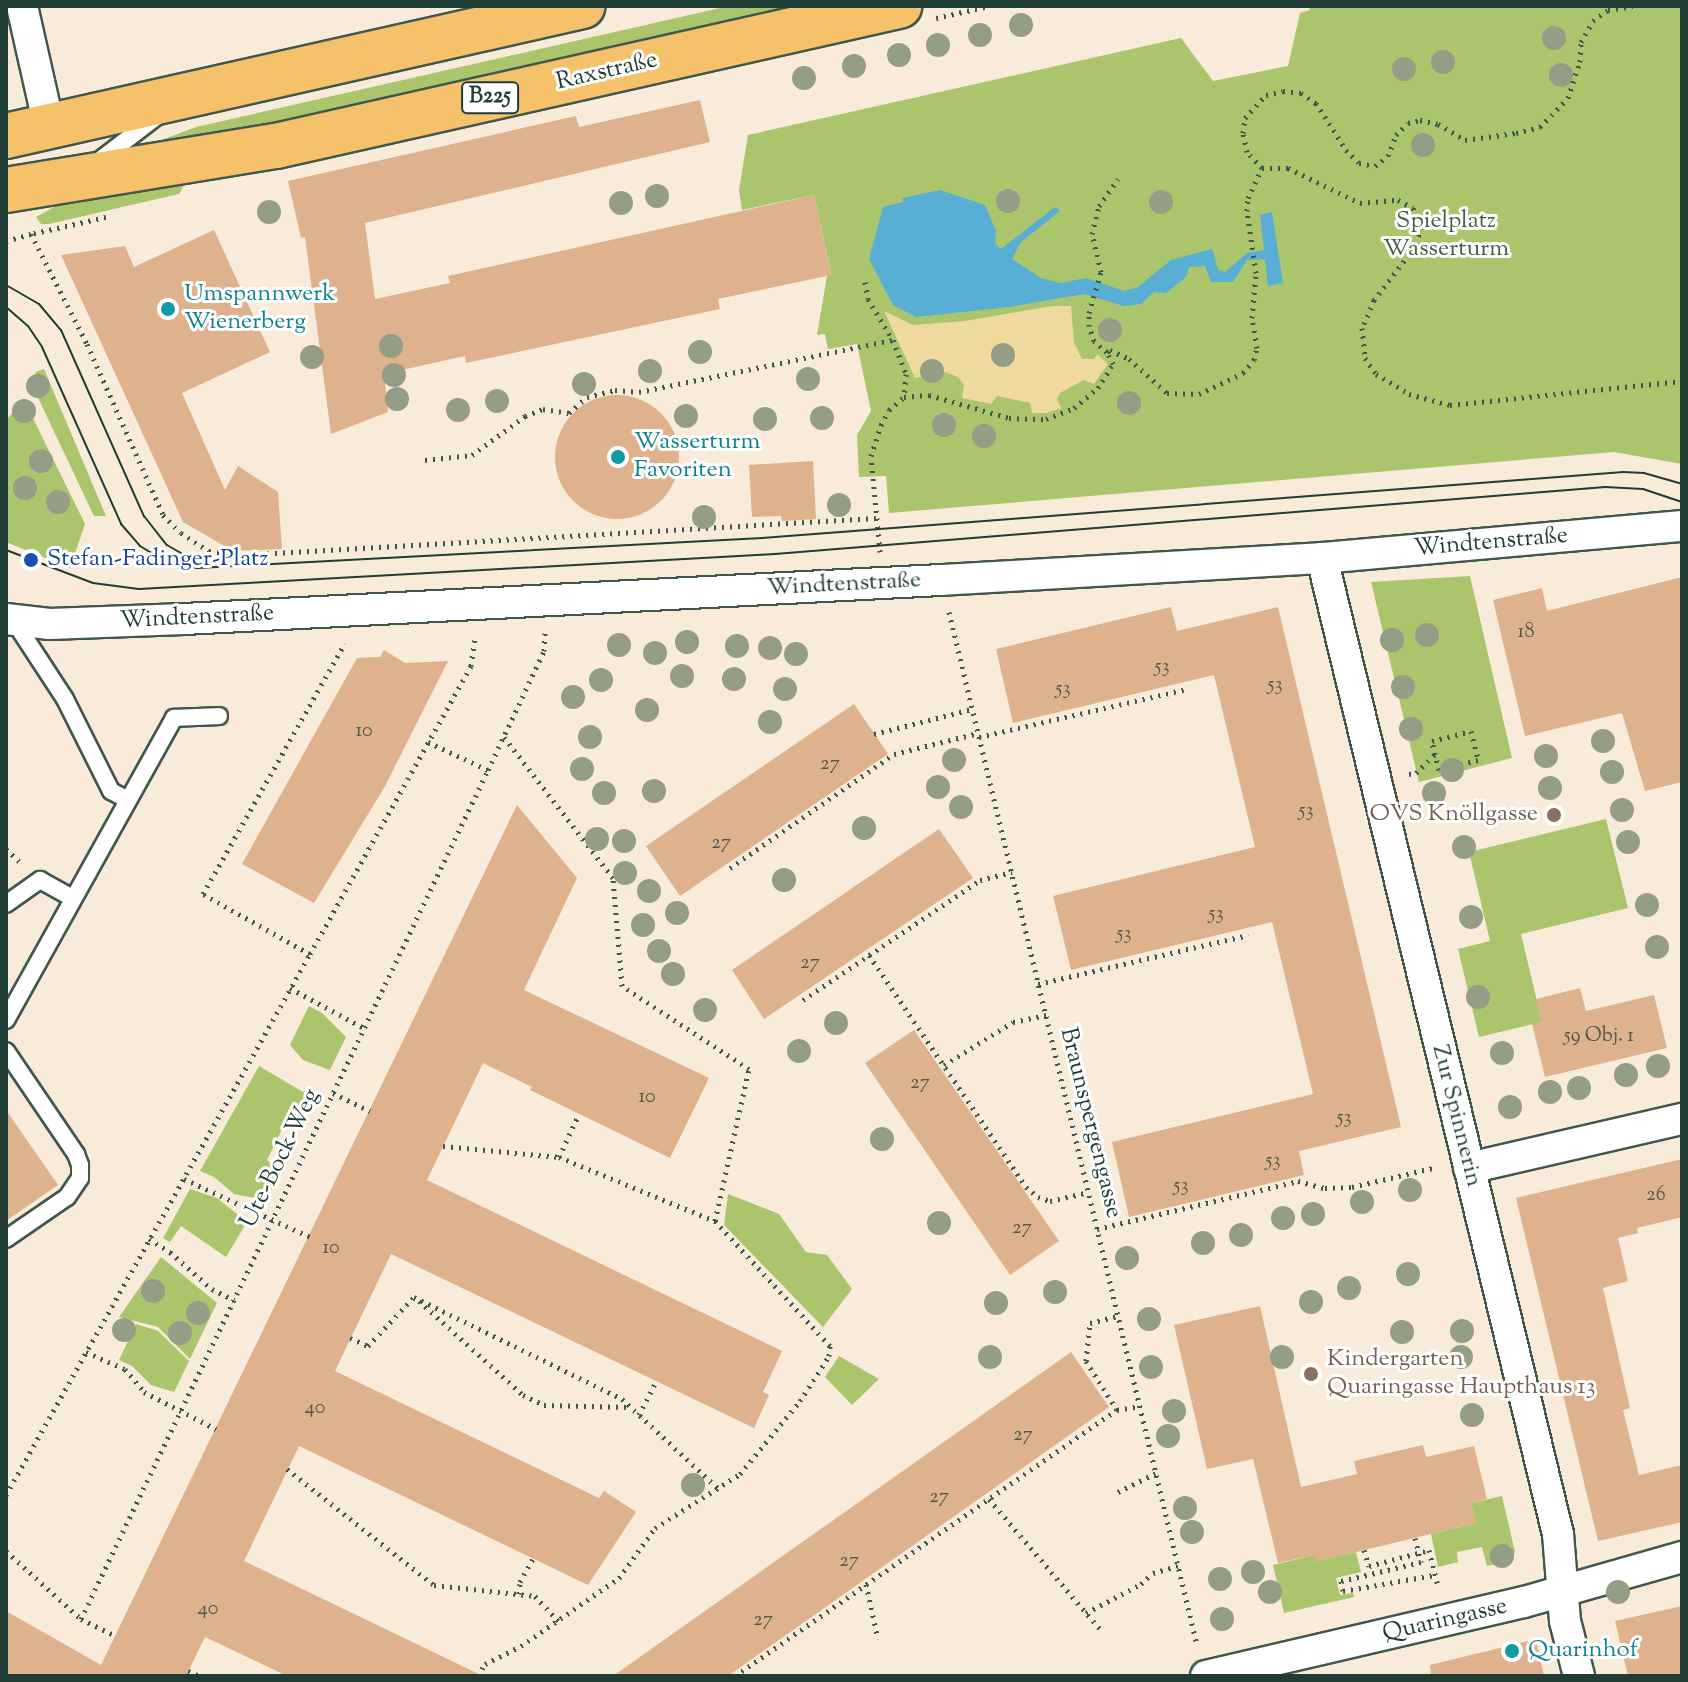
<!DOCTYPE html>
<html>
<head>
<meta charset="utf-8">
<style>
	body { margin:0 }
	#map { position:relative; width:1688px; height:1682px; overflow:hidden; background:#f8ebda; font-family:"Sorts Mill Goudy",serif }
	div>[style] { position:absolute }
	.green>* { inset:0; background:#aac56c }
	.sand>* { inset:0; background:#eeda9e }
	.water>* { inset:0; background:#58aed4 }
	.building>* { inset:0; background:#ddb28d }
	.round { border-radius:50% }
	.path>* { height:5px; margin-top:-2.5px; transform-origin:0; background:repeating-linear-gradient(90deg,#40574d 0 2px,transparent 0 8px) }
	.roads { filter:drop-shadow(2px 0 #40574d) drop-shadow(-2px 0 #40574d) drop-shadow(0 2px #40574d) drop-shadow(0 -2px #40574d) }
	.service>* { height:16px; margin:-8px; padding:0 8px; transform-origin:8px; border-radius:8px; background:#fff }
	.minor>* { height:30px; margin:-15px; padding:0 15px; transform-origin:15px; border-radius:15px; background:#fff }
	.primary>* { height:44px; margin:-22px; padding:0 22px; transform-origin:22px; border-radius:22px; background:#f5c16b }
	.tram>* { height:2px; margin:-1px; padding:0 1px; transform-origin:1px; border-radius:1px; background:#1f3d34 }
	.trees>* { width:24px; height:24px; margin:-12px; border-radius:50%; background:#949e86 }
	.dots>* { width:22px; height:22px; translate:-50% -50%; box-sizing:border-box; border:4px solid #fff; border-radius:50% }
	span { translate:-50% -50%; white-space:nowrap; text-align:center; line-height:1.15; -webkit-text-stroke:6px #fff; paint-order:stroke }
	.number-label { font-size:20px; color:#4e5a4a }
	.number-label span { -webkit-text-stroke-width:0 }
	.shield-label span { padding:2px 6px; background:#fff; border:2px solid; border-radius:6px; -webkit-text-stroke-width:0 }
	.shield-label { font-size:22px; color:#1f3d34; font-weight:700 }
	.street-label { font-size:24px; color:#1f3d34 }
	.park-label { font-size:24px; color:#425f42 }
	.culture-label { font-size:24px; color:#0d838f }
	.left { translate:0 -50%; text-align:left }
	.transit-label { font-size:24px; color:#164399 }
	.education-label { font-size:24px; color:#785e54 }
	.right { translate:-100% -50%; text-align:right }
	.frame { position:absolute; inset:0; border:8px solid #1f3d34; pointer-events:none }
</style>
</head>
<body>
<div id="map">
	<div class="green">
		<div style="clip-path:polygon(729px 6px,814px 6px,218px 140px,145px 146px,196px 127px)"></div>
		<div style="clip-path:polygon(1309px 6px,1682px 6px,1682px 464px,1614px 452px,889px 513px,886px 476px,859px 477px,857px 435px,871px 411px,857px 344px,828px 349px,825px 334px,817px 335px,827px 276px,831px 274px,814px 195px,742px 210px,739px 190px,748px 135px,1181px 38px,1213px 81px,1288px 66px,1300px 13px,1310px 10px)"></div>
		<div style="clip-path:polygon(186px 182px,179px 194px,49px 224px,41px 224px,36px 217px,72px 197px)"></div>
		<div style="clip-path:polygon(44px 369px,106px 516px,94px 516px,31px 383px,36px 372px)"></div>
		<div style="clip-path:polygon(24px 400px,85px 524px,70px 568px,6px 542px,6px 420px)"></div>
		<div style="clip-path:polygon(1470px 576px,1512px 758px,1419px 782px,1371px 582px)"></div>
		<div style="clip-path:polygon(1606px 819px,1628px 908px,1521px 934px,1542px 1022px,1479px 1037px,1458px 949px,1490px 941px,1469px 852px)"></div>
		<div style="clip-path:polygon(309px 1006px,322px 1013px,346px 1037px,330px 1070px,303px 1060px,290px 1045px)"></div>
		<div style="clip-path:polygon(259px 1066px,315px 1099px,308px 1113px,291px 1111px,267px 1160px,280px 1172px,266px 1200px,234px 1194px,214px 1177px,200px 1171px)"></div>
		<div style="clip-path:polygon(190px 1189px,217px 1198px,247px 1222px,226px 1257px,181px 1226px,170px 1242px,163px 1238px)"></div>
		<div style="clip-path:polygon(728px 1194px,779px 1214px,806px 1252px,827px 1255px,852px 1289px,823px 1327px,724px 1225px)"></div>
		<div style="clip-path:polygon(161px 1257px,217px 1303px,190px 1359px,158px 1327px,119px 1317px)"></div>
		<div style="clip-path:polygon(136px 1324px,158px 1331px,189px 1361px,174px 1392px,151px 1385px,132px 1366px,119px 1360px)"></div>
		<div style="clip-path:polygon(839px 1356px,879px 1379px,852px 1405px,825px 1377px)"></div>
		<div style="clip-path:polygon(1502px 1496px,1515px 1552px,1511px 1561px,1487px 1566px,1482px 1547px,1457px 1552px,1458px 1562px,1438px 1567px,1431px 1534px,1476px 1523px,1471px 1503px)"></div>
		<div style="clip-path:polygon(1356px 1552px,1361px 1572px,1336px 1578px,1340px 1595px,1353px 1593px,1354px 1597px,1284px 1613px,1273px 1565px,1314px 1555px,1316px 1561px)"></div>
	</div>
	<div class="sand">
		<div style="clip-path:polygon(1052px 306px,1071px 306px,1074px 342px,1082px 359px,1094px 359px,1097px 354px,1108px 364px,1094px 384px,1084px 380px,1060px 393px,1057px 399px,1061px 408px,1046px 413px,1032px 413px,1030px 403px,997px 396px,991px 404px,962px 398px,964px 385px,958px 377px,945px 372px,915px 378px,884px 311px,913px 325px,965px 321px)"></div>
	</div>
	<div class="water">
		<div style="clip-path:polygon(940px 190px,985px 205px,996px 231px,995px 244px,1001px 249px,1055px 207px,1060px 211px,1021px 242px,1012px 259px,1041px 278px,1061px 283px,1086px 278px,1124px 291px,1138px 287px,1171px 260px,1212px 249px,1218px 270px,1225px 272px,1247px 253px,1264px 250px,1260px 215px,1272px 212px,1283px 283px,1268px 286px,1265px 259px,1247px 260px,1233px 282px,1211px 282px,1205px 266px,1189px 267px,1186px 277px,1166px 293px,1154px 292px,1141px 304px,1124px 306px,1084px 294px,1009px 307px,916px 317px,893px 305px,869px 259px,883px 207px,903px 202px,903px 198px)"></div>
	</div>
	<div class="building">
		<div style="clip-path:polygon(700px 100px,710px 142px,365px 223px,375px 299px,450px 283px,448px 276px,814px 195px,831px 275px,718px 299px,720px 309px,466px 363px,465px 356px,384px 374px,388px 412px,331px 434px,305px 237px,301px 238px,288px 181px,576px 116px,579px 127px)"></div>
		<div style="clip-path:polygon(214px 230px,270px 352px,182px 393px,225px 490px,238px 466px,278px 492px,282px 549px,233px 551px,183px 522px,61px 255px,125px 246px,134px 267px)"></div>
		<div class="round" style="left:555px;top:395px;width:124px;height:124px"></div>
		<div style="clip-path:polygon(813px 461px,816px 519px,782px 521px,781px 516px,752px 517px,749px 465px)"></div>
		<div style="clip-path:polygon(1682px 577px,1682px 782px,1645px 791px,1622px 713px,1525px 736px,1493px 600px,1542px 588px,1547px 611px)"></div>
		<div style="clip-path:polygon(1171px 607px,1177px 631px,1278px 607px,1401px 1127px,1299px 1151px,1304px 1175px,1129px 1217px,1112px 1142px,1313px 1094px,1272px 922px,1071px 970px,1053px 896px,1255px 847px,1214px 675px,1013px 723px,996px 649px)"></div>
		<div style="clip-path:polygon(384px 650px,405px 663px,448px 661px,384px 788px,314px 903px,242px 864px,357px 658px,380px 657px)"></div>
		<div style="clip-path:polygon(854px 704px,888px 754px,680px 896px,646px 846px)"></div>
		<div style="clip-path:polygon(517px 805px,577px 878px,524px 990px,709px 1078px,670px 1158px,530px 1090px,532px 1087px,483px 1063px,427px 1180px,782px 1351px,763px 1392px,769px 1395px,754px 1428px,391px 1254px,335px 1371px,599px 1498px,604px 1491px,636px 1512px,588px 1585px,299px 1446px,244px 1561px,483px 1676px,287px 1676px,205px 1637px,186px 1676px,6px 1676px,6px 1611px,101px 1665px)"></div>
		<div style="clip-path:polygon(939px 829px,973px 878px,764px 1019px,732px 970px)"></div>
		<div style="clip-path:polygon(1580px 988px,1586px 1011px,1654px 995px,1667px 1048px,1545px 1077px,1532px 1024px,1542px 1022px,1536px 999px)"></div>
		<div style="clip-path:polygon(914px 1030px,1059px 1241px,1010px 1275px,865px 1063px)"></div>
		<div style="clip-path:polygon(6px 1110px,58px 1185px,6px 1221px)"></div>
		<div style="clip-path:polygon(1682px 1159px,1682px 1217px,1637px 1228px,1638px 1233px,1618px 1238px,1628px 1281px,1603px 1288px,1630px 1408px,1623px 1410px,1639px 1475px,1682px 1465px,1682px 1522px,1598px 1541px,1516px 1198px)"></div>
		<div style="clip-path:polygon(1260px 1306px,1301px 1487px,1357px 1474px,1354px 1461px,1423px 1445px,1426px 1457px,1474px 1446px,1487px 1499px,1471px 1503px,1476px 1523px,1315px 1562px,1314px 1555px,1278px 1563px,1253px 1459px,1207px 1469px,1174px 1325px)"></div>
		<div style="clip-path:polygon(1071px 1352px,1109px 1407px,728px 1676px,613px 1676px)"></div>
		<div style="clip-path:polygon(1682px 1606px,1682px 1676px,1628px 1676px,1615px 1621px)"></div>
		<div style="clip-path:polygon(1536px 1639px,1544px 1676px,1431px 1676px,1430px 1665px)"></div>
	</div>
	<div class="path">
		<div style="left:936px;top:18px;width:54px;rotate:-12.8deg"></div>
		<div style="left:1262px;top:168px;width:26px"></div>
		<div style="left:1288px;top:168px;width:80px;rotate:25.9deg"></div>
		<div style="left:1360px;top:203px;width:38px;rotate:-5deg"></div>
		<div style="left:1398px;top:200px;width:17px;rotate:28deg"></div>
		<div style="left:1413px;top:208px;width:21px;rotate:65deg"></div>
		<div style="left:1422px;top:227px;width:22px;rotate:111deg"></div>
		<div style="left:1414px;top:248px;width:66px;rotate:127.6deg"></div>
		<div style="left:1374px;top:300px;width:30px;rotate:113deg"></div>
		<div style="left:1362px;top:328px;width:30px;rotate:84deg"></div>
		<div style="left:1365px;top:358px;width:19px;rotate:55deg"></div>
		<div style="left:1376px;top:374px;width:39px;rotate:31deg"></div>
		<div style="left:1409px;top:394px;width:42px;rotate:15deg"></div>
		<div style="left:1450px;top:405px;width:233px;rotate:-5.9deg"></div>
		<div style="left:106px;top:217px;width:77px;rotate:167.2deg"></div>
		<div style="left:31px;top:234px;width:123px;rotate:63deg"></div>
		<div style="left:87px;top:344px;width:187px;rotate:66deg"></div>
		<div style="left:163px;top:515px;width:25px;rotate:45deg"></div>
		<div style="left:181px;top:533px;width:33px;rotate:33deg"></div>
		<div style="left:209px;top:551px;width:34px;rotate:7deg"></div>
		<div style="left:243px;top:555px;width:634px;rotate:-3.35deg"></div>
		<div style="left:6px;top:241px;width:26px;rotate:-16deg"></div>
		<div style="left:865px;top:282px;width:17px;rotate:80deg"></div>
		<div style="left:868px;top:299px;width:48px;rotate:58.6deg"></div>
		<div style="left:893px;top:340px;width:36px;rotate:69deg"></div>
		<div style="left:906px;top:374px;width:23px;rotate:95deg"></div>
		<div style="left:1107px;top:352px;width:17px;rotate:-140deg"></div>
		<div style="left:1094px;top:341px;width:16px;rotate:-108deg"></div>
		<div style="left:1089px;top:326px;width:13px;rotate:-90deg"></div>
		<div style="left:1089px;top:313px;width:43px;rotate:-73.7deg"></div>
		<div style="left:1101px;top:272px;width:39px;rotate:-103deg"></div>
		<div style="left:1092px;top:234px;width:29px;rotate:-76deg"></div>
		<div style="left:1099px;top:206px;width:33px;rotate:-55deg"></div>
		<div style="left:425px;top:460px;width:47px;rotate:-6.1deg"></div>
		<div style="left:472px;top:455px;width:66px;rotate:-36.3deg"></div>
		<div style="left:525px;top:416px;width:19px;rotate:-21deg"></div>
		<div style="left:543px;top:409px;width:26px;rotate:9deg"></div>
		<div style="left:569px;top:413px;width:24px;rotate:-42deg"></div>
		<div style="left:587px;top:397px;width:29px;rotate:-14deg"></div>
		<div style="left:615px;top:390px;width:24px;rotate:5deg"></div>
		<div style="left:639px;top:392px;width:259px;rotate:-11.6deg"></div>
		<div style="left:880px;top:552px;width:96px;rotate:-95.4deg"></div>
		<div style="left:871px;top:456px;width:33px;rotate:-72deg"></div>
		<div style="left:881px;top:425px;width:17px;rotate:-62deg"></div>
		<div style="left:889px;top:410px;width:20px;rotate:-41deg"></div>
		<div style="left:904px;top:397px;width:25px;rotate:-5deg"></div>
		<div style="left:929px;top:395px;width:83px;rotate:16deg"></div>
		<div style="left:1009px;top:418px;width:37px;rotate:2deg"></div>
		<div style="left:1046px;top:419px;width:30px;rotate:-21deg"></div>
		<div style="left:1074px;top:408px;width:31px;rotate:-40deg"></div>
		<div style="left:1098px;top:388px;width:28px;rotate:-58deg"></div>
		<div style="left:1113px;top:364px;width:13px;rotate:-117deg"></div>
		<div style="left:1107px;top:352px;width:4px;rotate:-34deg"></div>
		<div style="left:1110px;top:350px;width:21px;rotate:25deg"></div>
		<div style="left:1129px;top:359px;width:51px;rotate:41.8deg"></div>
		<div style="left:1167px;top:393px;width:32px;rotate:2deg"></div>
		<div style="left:1199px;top:394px;width:49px;rotate:-25.5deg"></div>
		<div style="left:1243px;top:373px;width:17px;rotate:-50deg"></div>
		<div style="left:1254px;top:360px;width:12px;rotate:-76deg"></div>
		<div style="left:1257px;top:348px;width:30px;rotate:-99deg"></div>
		<div style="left:1252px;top:318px;width:45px;rotate:-84.9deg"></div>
		<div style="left:1256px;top:273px;width:63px;rotate:-98.3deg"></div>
		<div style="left:1247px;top:211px;width:13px;rotate:-86deg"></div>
		<div style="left:1248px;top:198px;width:33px;rotate:-65deg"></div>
		<div style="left:1262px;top:168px;width:22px;rotate:-133deg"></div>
		<div style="left:1247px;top:152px;width:19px;rotate:-102deg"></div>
		<div style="left:1243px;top:133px;width:15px;rotate:-82deg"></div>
		<div style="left:1245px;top:118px;width:31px;rotate:-48deg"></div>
		<div style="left:1266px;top:95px;width:17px;rotate:-13deg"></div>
		<div style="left:1283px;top:91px;width:18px;rotate:6deg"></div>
		<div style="left:1301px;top:93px;width:18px;rotate:34deg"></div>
		<div style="left:1316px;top:103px;width:56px;rotate:57.4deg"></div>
		<div style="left:1346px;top:150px;width:18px;rotate:45deg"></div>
		<div style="left:1359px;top:163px;width:16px;rotate:11deg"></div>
		<div style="left:1375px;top:166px;width:16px;rotate:-38deg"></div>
		<div style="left:1388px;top:156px;width:22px;rotate:-69deg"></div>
		<div style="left:1396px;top:135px;width:17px;rotate:-45deg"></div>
		<div style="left:1408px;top:123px;width:12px;rotate:-14deg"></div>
		<div style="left:1420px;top:120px;width:18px;rotate:13deg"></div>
		<div style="left:1438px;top:124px;width:31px;rotate:31deg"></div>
		<div style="left:1465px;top:140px;width:51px;rotate:-7.8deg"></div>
		<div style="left:1516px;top:133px;width:25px;rotate:-14deg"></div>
		<div style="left:1540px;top:127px;width:40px;rotate:-46deg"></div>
		<div style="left:1568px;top:98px;width:38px;rotate:-72deg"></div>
		<div style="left:1580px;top:62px;width:20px;rotate:-87deg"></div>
		<div style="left:1581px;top:42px;width:24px;rotate:-60deg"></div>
		<div style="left:1593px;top:21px;width:19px;rotate:-36deg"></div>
		<div style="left:1608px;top:10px;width:25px;rotate:-9deg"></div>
		<div style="left:949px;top:612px;width:1062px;rotate:76.5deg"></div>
		<div style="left:1471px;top:731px;width:30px;rotate:76deg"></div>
		<div style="left:1478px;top:760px;width:40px;rotate:165.6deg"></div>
		<div style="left:1439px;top:770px;width:30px;rotate:-104deg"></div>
		<div style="left:1432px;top:741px;width:40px;rotate:-14.4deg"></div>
		<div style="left:874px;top:734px;width:101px;rotate:-14.3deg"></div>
		<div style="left:979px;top:737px;width:213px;rotate:-13deg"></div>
		<div style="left:428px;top:742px;width:66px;rotate:25deg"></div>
		<div style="left:1409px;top:774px;width:7px;rotate:-8deg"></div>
		<div style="left:1416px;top:773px;width:27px;rotate:-45deg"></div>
		<div style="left:6px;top:849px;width:19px;rotate:43deg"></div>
		<div style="left:730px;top:868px;width:200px;rotate:-34.8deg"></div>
		<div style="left:894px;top:754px;width:87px;rotate:-14deg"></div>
		<div style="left:310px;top:954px;width:330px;rotate:-60.8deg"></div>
		<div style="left:471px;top:666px;width:29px;rotate:-82deg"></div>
		<div style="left:869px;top:955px;width:280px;rotate:55.9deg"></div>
		<div style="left:1026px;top:1187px;width:16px;rotate:40deg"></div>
		<div style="left:1038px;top:1197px;width:13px;rotate:18deg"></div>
		<div style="left:1050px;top:1201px;width:39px;rotate:-13deg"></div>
		<div style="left:1038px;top:984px;width:216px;rotate:-13.1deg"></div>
		<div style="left:290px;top:988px;width:84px;rotate:28.4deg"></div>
		<div style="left:803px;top:1000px;width:214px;rotate:-34.1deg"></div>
		<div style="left:980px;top:880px;width:33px;rotate:-14deg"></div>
		<div style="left:944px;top:1065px;width:81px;rotate:-31.9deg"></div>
		<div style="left:1013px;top:1022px;width:34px;rotate:-12deg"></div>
		<div style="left:333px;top:1093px;width:41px;rotate:25.9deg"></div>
		<div style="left:443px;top:1146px;width:117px;rotate:5.4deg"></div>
		<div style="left:559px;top:1157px;width:169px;rotate:22.3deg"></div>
		<div style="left:559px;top:1157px;width:47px;rotate:-65.1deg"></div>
		<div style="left:184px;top:1179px;width:139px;rotate:24.7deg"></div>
		<div style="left:1097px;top:1229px;width:207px;rotate:-13.4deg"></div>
		<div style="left:1298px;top:1181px;width:28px;rotate:15deg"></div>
		<div style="left:1325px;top:1188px;width:27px;rotate:-2deg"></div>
		<div style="left:1352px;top:1187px;width:83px;rotate:-13.2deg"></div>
		<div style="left:149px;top:1239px;width:25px;rotate:32deg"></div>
		<div style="left:170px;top:1252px;width:56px;rotate:41.4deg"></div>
		<div style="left:212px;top:1289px;width:25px;rotate:27deg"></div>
		<div style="left:419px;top:1301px;width:140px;rotate:42.1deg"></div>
		<div style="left:523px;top:1395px;width:23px;rotate:25deg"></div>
		<div style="left:544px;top:1405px;width:86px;rotate:1.3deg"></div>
		<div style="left:350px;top:1338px;width:20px;rotate:24deg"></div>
		<div style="left:368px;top:1346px;width:67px;rotate:-46.8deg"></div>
		<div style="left:414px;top:1297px;width:232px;rotate:26.1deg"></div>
		<div style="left:622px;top:1399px;width:132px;rotate:42.9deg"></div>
		<div style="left:86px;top:1352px;width:43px;rotate:23.6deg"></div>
		<div style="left:125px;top:1369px;width:30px;rotate:50deg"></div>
		<div style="left:144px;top:1392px;width:81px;rotate:27.2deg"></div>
		<div style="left:1117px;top:1410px;width:58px;rotate:-122.3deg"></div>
		<div style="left:1086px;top:1361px;width:38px;rotate:-84deg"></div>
		<div style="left:1090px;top:1323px;width:29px;rotate:-14deg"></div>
		<div style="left:639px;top:1415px;width:38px;rotate:-63deg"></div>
		<div style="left:287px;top:1469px;width:187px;rotate:38.3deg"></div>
		<div style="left:434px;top:1585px;width:102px;rotate:6.2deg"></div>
		<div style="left:535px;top:1596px;width:34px;rotate:47deg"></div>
		<div style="left:1118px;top:1492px;width:42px;rotate:-26.6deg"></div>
		<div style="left:6px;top:1495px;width:621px;rotate:-60.67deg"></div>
		<div style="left:310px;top:954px;width:123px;rotate:-150.7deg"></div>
		<div style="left:203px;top:894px;width:288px;rotate:-60.5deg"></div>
		<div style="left:989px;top:1499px;width:170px;rotate:49.5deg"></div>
		<div style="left:1415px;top:1538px;width:25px;rotate:76deg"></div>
		<div style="left:1421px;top:1562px;width:82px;rotate:166.6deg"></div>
		<div style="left:1341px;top:1581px;width:10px;rotate:79deg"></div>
		<div style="left:1343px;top:1591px;width:93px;rotate:-9.9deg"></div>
		<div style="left:1364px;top:1550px;width:17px;rotate:73deg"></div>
		<div style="left:1369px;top:1566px;width:62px;rotate:-14.9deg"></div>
		<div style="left:1429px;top:1550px;width:38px;rotate:76deg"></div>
		<div style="left:6px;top:1551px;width:101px;rotate:42.2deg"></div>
		<div style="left:81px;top:1619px;width:39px;rotate:26deg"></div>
		<div style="left:866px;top:1584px;width:56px;rotate:77.7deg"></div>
		<div style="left:519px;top:1594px;width:12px;rotate:-85deg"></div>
		<div style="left:520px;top:1582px;width:26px;rotate:-61deg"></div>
		<div style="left:1086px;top:1613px;width:62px;rotate:-27.8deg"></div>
		<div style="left:1141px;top:1584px;width:16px;rotate:-43deg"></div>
		<div style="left:1153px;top:1573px;width:26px;rotate:-16deg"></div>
		<div style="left:81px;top:1619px;width:942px;rotate:-64.39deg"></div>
		<div style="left:488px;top:770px;width:132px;rotate:-64.8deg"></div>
		<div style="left:544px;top:651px;width:18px;rotate:-87deg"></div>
		<div style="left:188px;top:1671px;width:12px;rotate:24deg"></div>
		<div style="left:478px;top:1676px;width:14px;rotate:-60deg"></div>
		<div style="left:485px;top:1664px;width:40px;rotate:-26.6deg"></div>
		<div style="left:521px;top:1646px;width:119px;rotate:-34.8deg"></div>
		<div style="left:619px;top:1578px;width:62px;rotate:-54.2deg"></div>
		<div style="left:655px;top:1528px;width:101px;rotate:-32.4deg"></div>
		<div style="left:740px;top:1474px;width:94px;rotate:-50.6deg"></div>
		<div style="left:800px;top:1401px;width:54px;rotate:-57.2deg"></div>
		<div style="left:829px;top:1356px;width:10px;rotate:-84deg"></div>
		<div style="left:830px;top:1346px;width:170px;rotate:-132.6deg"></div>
		<div style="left:715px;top:1221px;width:156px;rotate:-77.4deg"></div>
		<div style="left:749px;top:1069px;width:152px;rotate:-146.8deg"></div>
		<div style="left:622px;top:986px;width:108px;rotate:-94.8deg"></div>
		<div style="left:613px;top:878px;width:178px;rotate:-127.7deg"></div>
		<div style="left:735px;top:1676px;width:465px;rotate:-34.9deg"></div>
		<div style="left:1117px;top:1410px;width:23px;rotate:-10deg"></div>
	</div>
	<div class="roads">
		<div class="service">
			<div style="left:96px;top:163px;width:81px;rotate:-37.4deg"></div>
			<div style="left:14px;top:621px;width:93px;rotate:56.8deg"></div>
			<div style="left:65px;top:699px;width:103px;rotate:63.4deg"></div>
			<div style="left:111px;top:791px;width:19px;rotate:28deg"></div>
			<div style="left:6px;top:904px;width:42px;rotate:-35.2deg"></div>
			<div style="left:40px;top:880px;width:38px;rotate:29deg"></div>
			<div style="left:6px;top:1020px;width:346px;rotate:-60.9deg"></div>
			<div style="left:174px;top:718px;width:45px;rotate:-2.5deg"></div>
			<div style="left:6px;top:1051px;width:125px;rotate:55.8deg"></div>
			<div style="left:76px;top:1154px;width:12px;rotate:70deg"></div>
			<div style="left:80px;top:1165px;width:13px;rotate:90deg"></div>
			<div style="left:80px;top:1178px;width:23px;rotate:124deg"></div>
			<div style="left:67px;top:1197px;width:74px;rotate:145.5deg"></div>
		</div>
		<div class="minor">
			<div style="left:22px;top:6px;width:123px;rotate:77.3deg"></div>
			<div style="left:1322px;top:558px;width:1004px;rotate:76.41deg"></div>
			<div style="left:1558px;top:1534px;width:87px;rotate:85.4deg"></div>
			<div style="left:1565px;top:1621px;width:57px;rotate:75.7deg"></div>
			<div style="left:6px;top:619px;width:44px;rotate:6.5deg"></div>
			<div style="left:50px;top:624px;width:134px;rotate:-2.1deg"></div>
			<div style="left:184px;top:619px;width:758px;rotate:-2.95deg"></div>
			<div style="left:941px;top:580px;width:382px;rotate:-3.3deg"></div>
			<div style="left:1322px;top:558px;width:361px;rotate:-5.1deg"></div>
			<div style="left:1469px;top:1168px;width:219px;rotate:-13deg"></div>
			<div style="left:1206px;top:1676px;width:326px;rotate:-13.1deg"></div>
			<div style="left:1524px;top:1602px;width:164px;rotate:-15.9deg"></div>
		</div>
		<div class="primary">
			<div style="left:6px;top:136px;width:591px;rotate:-12.7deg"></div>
			<div style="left:6px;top:190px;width:274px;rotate:-9.3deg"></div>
			<div style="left:276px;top:146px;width:639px;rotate:-12.67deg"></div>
		</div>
	</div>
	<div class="tram">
		<div style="left:6px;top:285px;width:38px;rotate:30deg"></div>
		<div style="left:39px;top:304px;width:34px;rotate:50deg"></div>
		<div style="left:61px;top:330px;width:204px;rotate:66deg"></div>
		<div style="left:144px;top:516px;width:37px;rotate:52deg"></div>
		<div style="left:167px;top:545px;width:30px;rotate:30deg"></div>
		<div style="left:6px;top:307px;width:29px;rotate:41deg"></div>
		<div style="left:28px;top:326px;width:25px;rotate:56deg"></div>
		<div style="left:42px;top:347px;width:194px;rotate:65.9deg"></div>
		<div style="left:121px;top:524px;width:29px;rotate:49deg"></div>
		<div style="left:140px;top:546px;width:21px;rotate:31deg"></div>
		<div style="left:158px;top:557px;width:41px;rotate:15.8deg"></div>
		<div style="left:197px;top:568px;width:566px;rotate:-3.04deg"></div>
		<div style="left:762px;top:538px;width:864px;rotate:-4.38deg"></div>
		<div style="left:1623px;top:472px;width:21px;rotate:3deg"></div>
		<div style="left:1644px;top:473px;width:40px;rotate:16deg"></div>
		<div style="left:6px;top:550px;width:93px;rotate:20.8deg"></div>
		<div style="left:93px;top:583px;width:46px;rotate:7.4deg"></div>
		<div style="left:139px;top:589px;width:637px;rotate:-3.15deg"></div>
		<div style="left:775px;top:554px;width:833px;rotate:-4.62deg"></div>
		<div style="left:1605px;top:487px;width:38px;rotate:3deg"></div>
		<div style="left:1643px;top:489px;width:41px;rotate:18.4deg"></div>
	</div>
	<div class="trees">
		<div style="left:1021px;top:25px"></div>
		<div style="left:980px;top:35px"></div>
		<div style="left:1554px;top:38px"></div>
		<div style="left:938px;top:45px"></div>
		<div style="left:899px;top:55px"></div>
		<div style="left:1443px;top:62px"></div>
		<div style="left:854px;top:66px"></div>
		<div style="left:1404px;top:69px"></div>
		<div style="left:1561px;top:75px"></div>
		<div style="left:804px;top:78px"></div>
		<div style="left:1423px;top:145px"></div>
		<div style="left:657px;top:196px"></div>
		<div style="left:1008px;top:201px"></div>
		<div style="left:1161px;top:202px"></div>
		<div style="left:621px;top:203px"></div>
		<div style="left:269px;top:212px"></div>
		<div style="left:1110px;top:330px"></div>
		<div style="left:391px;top:346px"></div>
		<div style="left:700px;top:352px"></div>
		<div style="left:1003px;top:355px"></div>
		<div style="left:312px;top:357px"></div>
		<div style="left:650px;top:371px"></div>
		<div style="left:932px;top:371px"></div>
		<div style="left:394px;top:375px"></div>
		<div style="left:808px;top:379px"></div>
		<div style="left:584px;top:384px"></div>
		<div style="left:38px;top:386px"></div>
		<div style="left:397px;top:399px"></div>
		<div style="left:497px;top:401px"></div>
		<div style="left:1129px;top:403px"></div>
		<div style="left:458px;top:410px"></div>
		<div style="left:24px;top:411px"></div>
		<div style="left:686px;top:416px"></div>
		<div style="left:822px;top:418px"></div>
		<div style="left:765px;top:419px"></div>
		<div style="left:944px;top:425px"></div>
		<div style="left:984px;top:436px"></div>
		<div style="left:41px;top:461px"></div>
		<div style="left:25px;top:488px"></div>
		<div style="left:58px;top:502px"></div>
		<div style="left:839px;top:505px"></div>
		<div style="left:704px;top:517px"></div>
		<div style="left:1427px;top:635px"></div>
		<div style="left:1392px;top:640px"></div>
		<div style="left:687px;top:642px"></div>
		<div style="left:619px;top:645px"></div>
		<div style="left:737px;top:646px"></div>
		<div style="left:770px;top:648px"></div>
		<div style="left:655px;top:653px"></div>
		<div style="left:796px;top:654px"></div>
		<div style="left:682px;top:676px"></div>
		<div style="left:734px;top:679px"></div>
		<div style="left:601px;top:680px"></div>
		<div style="left:1403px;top:687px"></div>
		<div style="left:785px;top:689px"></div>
		<div style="left:573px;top:697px"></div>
		<div style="left:647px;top:710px"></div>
		<div style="left:770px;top:722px"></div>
		<div style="left:1411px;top:729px"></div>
		<div style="left:590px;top:737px"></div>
		<div style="left:1603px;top:741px"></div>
		<div style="left:1546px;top:756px"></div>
		<div style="left:954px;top:760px"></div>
		<div style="left:582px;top:769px"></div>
		<div style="left:1452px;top:770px"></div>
		<div style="left:1612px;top:772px"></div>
		<div style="left:938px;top:787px"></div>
		<div style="left:1550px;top:788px"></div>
		<div style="left:654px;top:791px"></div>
		<div style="left:604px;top:793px"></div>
		<div style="left:1434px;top:793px"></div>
		<div style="left:961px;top:807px"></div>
		<div style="left:1622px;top:810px"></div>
		<div style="left:864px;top:828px"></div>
		<div style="left:597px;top:839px"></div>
		<div style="left:624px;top:841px"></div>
		<div style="left:1628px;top:842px"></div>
		<div style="left:1464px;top:847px"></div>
		<div style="left:625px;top:873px"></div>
		<div style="left:784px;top:880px"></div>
		<div style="left:649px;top:891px"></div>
		<div style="left:1647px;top:905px"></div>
		<div style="left:677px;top:913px"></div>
		<div style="left:1471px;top:917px"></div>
		<div style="left:643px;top:925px"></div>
		<div style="left:1657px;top:947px"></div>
		<div style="left:659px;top:951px"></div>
		<div style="left:673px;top:974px"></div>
		<div style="left:1478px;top:997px"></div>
		<div style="left:705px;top:1010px"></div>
		<div style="left:836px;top:1023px"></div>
		<div style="left:799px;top:1051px"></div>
		<div style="left:1502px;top:1053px"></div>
		<div style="left:1658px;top:1066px"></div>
		<div style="left:1626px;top:1075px"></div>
		<div style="left:1579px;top:1088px"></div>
		<div style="left:1550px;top:1092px"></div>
		<div style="left:1510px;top:1107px"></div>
		<div style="left:882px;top:1139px"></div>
		<div style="left:1410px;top:1190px"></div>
		<div style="left:1362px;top:1202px"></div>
		<div style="left:1313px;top:1214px"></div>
		<div style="left:1283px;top:1218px"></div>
		<div style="left:939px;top:1223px"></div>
		<div style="left:1241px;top:1235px"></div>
		<div style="left:1203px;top:1243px"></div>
		<div style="left:1127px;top:1258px"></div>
		<div style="left:1408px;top:1274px"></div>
		<div style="left:1349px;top:1288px"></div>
		<div style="left:153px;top:1291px"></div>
		<div style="left:1055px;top:1292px"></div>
		<div style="left:1311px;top:1302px"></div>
		<div style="left:996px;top:1303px"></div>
		<div style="left:198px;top:1313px"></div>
		<div style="left:1149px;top:1319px"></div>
		<div style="left:124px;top:1330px"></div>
		<div style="left:1462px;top:1331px"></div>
		<div style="left:1402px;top:1332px"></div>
		<div style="left:180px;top:1333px"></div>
		<div style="left:990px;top:1357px"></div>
		<div style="left:1282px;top:1357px"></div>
		<div style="left:1461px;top:1357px"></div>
		<div style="left:1151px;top:1367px"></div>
		<div style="left:1174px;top:1411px"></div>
		<div style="left:1472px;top:1415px"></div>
		<div style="left:1168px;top:1436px"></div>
		<div style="left:693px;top:1485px"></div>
		<div style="left:1185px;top:1508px"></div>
		<div style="left:1192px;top:1532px"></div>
		<div style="left:1502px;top:1556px"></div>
		<div style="left:1253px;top:1572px"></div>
		<div style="left:1220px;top:1579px"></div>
		<div style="left:1270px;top:1592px"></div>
		<div style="left:1618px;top:1592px"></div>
		<div style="left:1222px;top:1619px"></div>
	</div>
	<div class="dots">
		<div style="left:168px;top:309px;background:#0f9aa8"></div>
		<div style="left:618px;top:457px;background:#0f9aa8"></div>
		<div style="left:31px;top:560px;background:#1a4fb4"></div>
		<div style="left:1554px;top:815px;background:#8d6e63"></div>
		<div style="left:1311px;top:1374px;background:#8d6e63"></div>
		<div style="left:1512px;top:1651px;background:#0f9aa8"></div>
	</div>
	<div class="number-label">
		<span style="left:1526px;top:632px">18</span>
		<span style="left:1162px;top:667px">53</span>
		<span style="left:1275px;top:685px">53</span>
		<span style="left:1063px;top:689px">53</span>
		<span style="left:364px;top:731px">10</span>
		<span style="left:830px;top:764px">27</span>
		<span style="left:1306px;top:811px">53</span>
		<span style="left:721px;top:843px">27</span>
		<span style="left:1216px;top:914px">53</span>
		<span style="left:1124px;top:934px">53</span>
		<span style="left:810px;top:963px">27</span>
		<span style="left:1599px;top:1036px">59 Obj. 1</span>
		<span style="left:920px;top:1083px">27</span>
		<span style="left:647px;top:1097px">10</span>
		<span style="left:1344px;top:1118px">53</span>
		<span style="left:1273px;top:1161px">53</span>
		<span style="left:1181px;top:1186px">53</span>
		<span style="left:1656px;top:1195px">26</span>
		<span style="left:1022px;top:1228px">27</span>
		<span style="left:331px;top:1248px">10</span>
		<span style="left:315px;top:1408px">40</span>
		<span style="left:1023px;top:1435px">27</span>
		<span style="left:939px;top:1497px">27</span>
		<span style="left:849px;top:1561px">27</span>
		<span style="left:208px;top:1609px">40</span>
		<span style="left:763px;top:1620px">27</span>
	</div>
	<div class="shield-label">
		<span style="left:490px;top:98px">B225</span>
	</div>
	<div class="street-label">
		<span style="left:607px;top:72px;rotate:-13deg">Raxstraße</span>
		<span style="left:1491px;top:543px;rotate:-5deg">Windtenstraße</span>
		<span style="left:844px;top:585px;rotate:-3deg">Windtenstraße</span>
		<span style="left:197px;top:618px;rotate:-3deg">Windtenstraße</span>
		<span style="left:1456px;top:1116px;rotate:76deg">Zur Spinnerin</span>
		<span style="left:1090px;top:1123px;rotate:76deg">Braunspergengasse</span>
		<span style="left:281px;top:1159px;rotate:-64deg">Ute-Bock-Weg</span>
		<span style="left:1445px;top:1621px;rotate:-13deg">Quaringasse</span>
	</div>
	<div class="park-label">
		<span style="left:1446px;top:236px">Spielplatz<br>Wasserturm</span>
	</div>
	<div class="culture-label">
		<span class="left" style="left:184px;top:309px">Umspannwerk<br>Wienerberg</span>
		<span class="left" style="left:634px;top:457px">Wasserturm<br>Favoriten</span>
		<span class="left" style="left:1528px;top:1651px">Quarinhof</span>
	</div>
	<div class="transit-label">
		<span class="left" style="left:47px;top:560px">Stefan-Fadinger-Platz</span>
	</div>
	<div class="education-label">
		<span class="right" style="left:1538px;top:815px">OVS Knöllgasse</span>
		<span class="left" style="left:1327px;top:1374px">Kindergarten<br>Quaringasse Haupthaus 13</span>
	</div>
	<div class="frame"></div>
</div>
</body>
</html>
